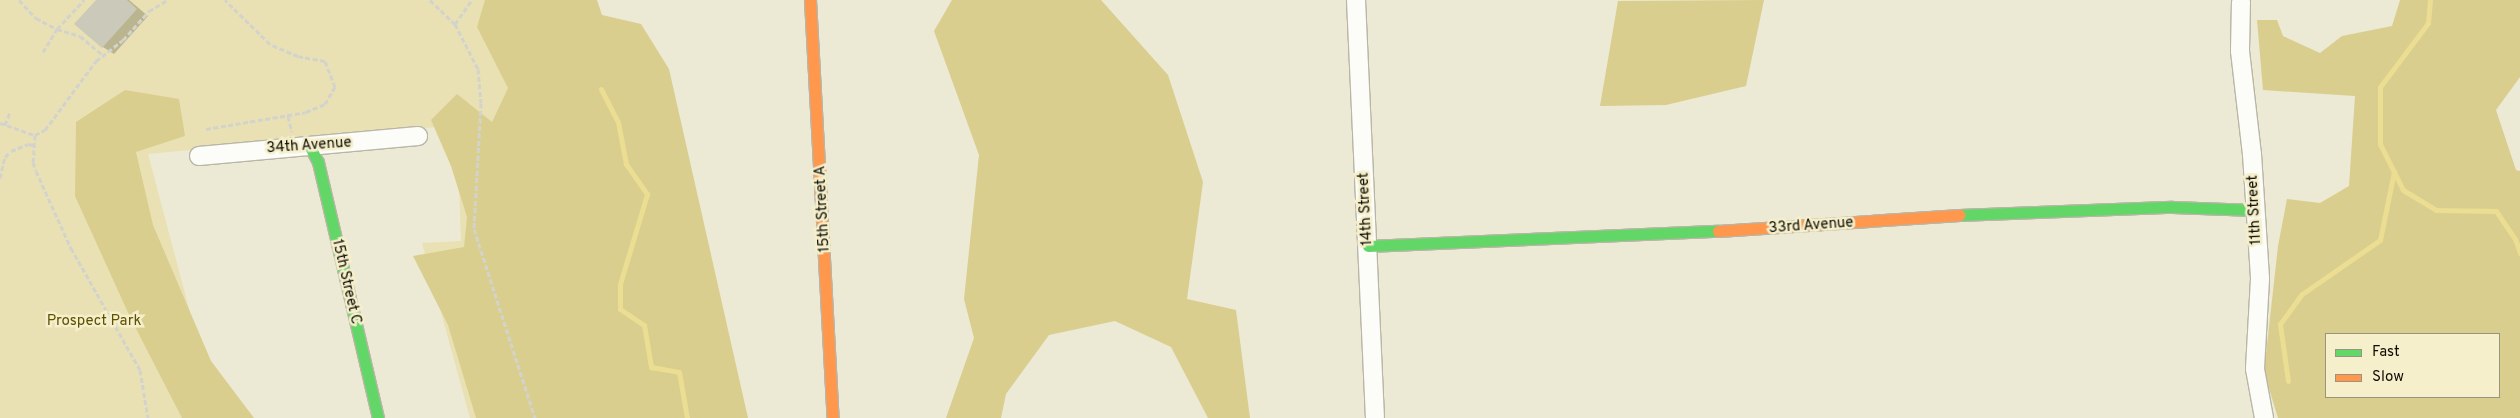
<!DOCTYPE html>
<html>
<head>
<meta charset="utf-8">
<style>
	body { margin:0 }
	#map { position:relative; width:2520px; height:418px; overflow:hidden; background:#ece9d5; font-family:Overpass,sans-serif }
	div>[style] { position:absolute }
	.green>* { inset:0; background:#e9e1b3 }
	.forest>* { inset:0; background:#d9ce8e }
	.shadow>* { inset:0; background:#0003 }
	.stream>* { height:5px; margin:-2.5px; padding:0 2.5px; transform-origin:2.5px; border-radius:2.5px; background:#ebdd91 }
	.building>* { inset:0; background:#cbc9ba }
	.path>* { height:3px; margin-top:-1.5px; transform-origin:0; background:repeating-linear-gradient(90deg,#d3d3cd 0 5px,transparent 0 7.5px) }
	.roads { filter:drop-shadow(1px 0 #b9b6a7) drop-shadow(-1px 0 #b9b6a7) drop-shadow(0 1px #b9b6a7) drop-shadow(0 -1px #b9b6a7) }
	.street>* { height:18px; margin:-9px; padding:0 9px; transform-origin:9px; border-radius:9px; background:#fcfcf9 }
	.fast>* { height:11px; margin:-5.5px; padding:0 5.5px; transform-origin:5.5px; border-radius:5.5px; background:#63d668 }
	.slow>* { height:11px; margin:-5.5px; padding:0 5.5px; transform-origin:5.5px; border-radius:5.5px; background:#ff974d }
	span { translate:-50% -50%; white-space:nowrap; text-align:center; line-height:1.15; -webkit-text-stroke:5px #f5efcc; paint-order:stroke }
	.street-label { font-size:15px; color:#0f0d03 }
	.park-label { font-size:15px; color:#5e5100 }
	.legend { position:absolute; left:2325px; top:333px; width:175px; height:65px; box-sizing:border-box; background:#f5efcc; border:1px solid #99957c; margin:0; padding:6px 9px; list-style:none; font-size:15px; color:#0f0d03 }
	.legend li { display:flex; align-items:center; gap:10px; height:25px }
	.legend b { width:25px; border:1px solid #99957c }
</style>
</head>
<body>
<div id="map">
	<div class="green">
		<div style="clip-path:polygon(0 0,572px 0,599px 418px,470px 418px,422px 243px,461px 241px,457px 125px,148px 154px,218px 418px,0 418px)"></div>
	</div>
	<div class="forest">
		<div style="clip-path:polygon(485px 0,597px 0,602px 15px,641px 24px,669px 69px,748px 418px,476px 418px,448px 325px,413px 256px,464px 247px,467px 217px,451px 166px,431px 120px,457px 94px,492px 122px,508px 88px,477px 27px)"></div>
		<div style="clip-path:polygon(952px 0,1101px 0,1168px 75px,1203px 182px,1187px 299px,1236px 310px,1250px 418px,1208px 418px,1171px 347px,1115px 321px,1049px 335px,1006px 394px,1001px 418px,946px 418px,974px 338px,964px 299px,979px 155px,934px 31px)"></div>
		<div style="clip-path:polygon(1764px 0,1746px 86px,1666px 105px,1600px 106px,1618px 1px)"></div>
		<div style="clip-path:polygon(evenodd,2400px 0,2520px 0,2520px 77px,2496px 110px,2516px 170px,2520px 171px,2520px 418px,2278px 418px,2264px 372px,2278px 246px,2287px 199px,2320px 203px,2349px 186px,2355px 96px,2263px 90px,2257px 20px,2277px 20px,2283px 36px,2320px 53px,2342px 36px,2392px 26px,2400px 0,2326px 334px,2499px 334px,2499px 397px,2326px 397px,2326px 334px)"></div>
		<div style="clip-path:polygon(125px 90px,179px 99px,185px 136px,136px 152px,153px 225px,211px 361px,254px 418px,182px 418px,130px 317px,75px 196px,76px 122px)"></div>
	</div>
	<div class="shadow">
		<div style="clip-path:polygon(97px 0,129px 0,148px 16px,114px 54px,103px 47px)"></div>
	</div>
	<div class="stream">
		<div style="left:2430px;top:0;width:23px;rotate:95deg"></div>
		<div style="left:2428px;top:23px;width:80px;rotate:126.9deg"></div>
		<div style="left:2380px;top:87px;width:57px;rotate:90deg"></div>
		<div style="left:2380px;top:144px;width:51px;rotate:63.4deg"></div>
		<div style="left:2403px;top:190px;width:39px;rotate:31deg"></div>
		<div style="left:2436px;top:210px;width:60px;rotate:1deg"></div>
		<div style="left:2496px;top:211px;width:34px;rotate:56deg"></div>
		<div style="left:2515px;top:239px;width:15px;rotate:70deg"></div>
		<div style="left:601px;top:89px;width:37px;rotate:63deg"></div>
		<div style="left:618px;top:122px;width:43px;rotate:79.2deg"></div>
		<div style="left:626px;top:164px;width:37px;rotate:55deg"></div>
		<div style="left:647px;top:194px;width:94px;rotate:106.7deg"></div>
		<div style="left:620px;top:284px;width:25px;rotate:90deg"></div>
		<div style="left:620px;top:309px;width:29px;rotate:34deg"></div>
		<div style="left:644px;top:325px;width:43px;rotate:80.5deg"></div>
		<div style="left:651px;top:367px;width:28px;rotate:10deg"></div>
		<div style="left:679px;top:372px;width:47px;rotate:80.1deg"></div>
		<div style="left:2288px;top:381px;width:58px;rotate:-98deg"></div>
		<div style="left:2280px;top:324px;width:37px;rotate:-54deg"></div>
		<div style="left:2302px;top:294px;width:95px;rotate:-34.7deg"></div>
		<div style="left:2380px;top:240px;width:70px;rotate:-78.5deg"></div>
	</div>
	<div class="building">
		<div style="clip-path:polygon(96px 0,127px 0,137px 9px,102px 48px,74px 24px)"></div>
	</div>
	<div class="path">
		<div style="left:19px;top:0;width:25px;rotate:47deg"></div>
		<div style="left:36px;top:18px;width:24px;rotate:28deg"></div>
		<div style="left:57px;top:29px;width:40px;rotate:-47deg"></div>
		<div style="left:430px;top:0;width:35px;rotate:44deg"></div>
		<div style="left:455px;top:24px;width:51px;rotate:62.9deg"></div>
		<div style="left:478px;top:69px;width:34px;rotate:85deg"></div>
		<div style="left:481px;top:103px;width:126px;rotate:93.2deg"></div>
		<div style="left:474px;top:229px;width:199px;rotate:72.1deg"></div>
		<div style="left:455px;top:24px;width:29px;rotate:-55deg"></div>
		<div style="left:43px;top:52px;width:27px;rotate:-59deg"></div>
		<div style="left:57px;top:29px;width:24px;rotate:17deg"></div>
		<div style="left:80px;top:36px;width:31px;rotate:40deg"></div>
		<div style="left:288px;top:116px;width:16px;rotate:76deg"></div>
		<div style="left:0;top:123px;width:37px;rotate:19deg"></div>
		<div style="left:35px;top:135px;width:11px;rotate:-27deg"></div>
		<div style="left:45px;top:130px;width:86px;rotate:-53.5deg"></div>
		<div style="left:96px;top:61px;width:34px;rotate:-38deg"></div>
		<div style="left:123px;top:40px;width:39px;rotate:-48deg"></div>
		<div style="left:149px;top:11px;width:21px;rotate:-31deg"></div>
		<div style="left:5px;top:125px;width:14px;rotate:-69deg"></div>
		<div style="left:206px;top:129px;width:101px;rotate:-9.6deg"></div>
		<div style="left:306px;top:112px;width:21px;rotate:-23deg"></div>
		<div style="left:325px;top:104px;width:20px;rotate:-60deg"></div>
		<div style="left:335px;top:87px;width:28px;rotate:-111deg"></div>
		<div style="left:325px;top:61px;width:27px;rotate:-170deg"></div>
		<div style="left:298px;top:56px;width:30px;rotate:-157deg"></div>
		<div style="left:270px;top:44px;width:63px;rotate:-135.6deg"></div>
		<div style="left:35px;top:135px;width:27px;rotate:94deg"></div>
		<div style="left:33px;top:162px;width:9px;rotate:72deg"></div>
		<div style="left:36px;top:171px;width:85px;rotate:65.6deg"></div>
		<div style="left:71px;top:248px;width:140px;rotate:60.5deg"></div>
		<div style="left:140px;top:370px;width:49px;rotate:80.5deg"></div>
		<div style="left:0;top:178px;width:22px;rotate:-77deg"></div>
		<div style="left:5px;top:157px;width:8px;rotate:-45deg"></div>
		<div style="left:11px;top:151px;width:18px;rotate:-22deg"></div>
		<div style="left:28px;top:144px;width:6px;rotate:9deg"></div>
	</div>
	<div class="roads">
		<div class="street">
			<div style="left:1356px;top:0;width:418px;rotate:87.4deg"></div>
			<div style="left:2241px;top:2px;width:49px;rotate:91.2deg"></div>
			<div style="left:2240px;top:51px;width:104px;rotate:83.4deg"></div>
			<div style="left:2252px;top:154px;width:125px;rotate:86.3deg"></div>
			<div style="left:2260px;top:279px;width:90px;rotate:93.2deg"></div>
			<div style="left:2255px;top:369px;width:50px;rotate:79.6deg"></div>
			<div style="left:199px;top:156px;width:220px;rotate:-5.2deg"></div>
		</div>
		<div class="fast">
			<div style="left:310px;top:147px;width:17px;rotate:62deg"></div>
			<div style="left:318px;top:162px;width:263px;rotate:76.8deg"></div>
			<div style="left:1959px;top:215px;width:213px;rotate:-2.2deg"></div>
			<div style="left:2172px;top:207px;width:82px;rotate:2.1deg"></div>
			<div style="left:1368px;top:246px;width:350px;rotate:-2.5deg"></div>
		</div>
		<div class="slow">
			<div style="left:810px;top:0;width:419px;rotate:86.9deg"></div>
			<div style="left:1718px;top:231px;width:242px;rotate:-3.8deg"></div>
		</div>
	</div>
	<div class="street-label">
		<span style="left:309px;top:146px;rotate:-4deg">34th Avenue</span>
		<span style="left:823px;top:209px;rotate:-93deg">15th Street A</span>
		<span style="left:1366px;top:209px;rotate:-93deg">14th Street</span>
		<span style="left:2255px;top:210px;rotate:-93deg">11th Street</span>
		<span style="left:1811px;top:226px;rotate:-4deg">33rd Avenue</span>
		<span style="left:346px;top:282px;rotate:77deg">15th Street C</span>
	</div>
	<div class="park-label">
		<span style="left:94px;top:322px">Prospect Park</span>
	</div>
	<ul class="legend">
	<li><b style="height:6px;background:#63d668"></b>Fast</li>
	<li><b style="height:6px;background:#ff974d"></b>Slow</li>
	</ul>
</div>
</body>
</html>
